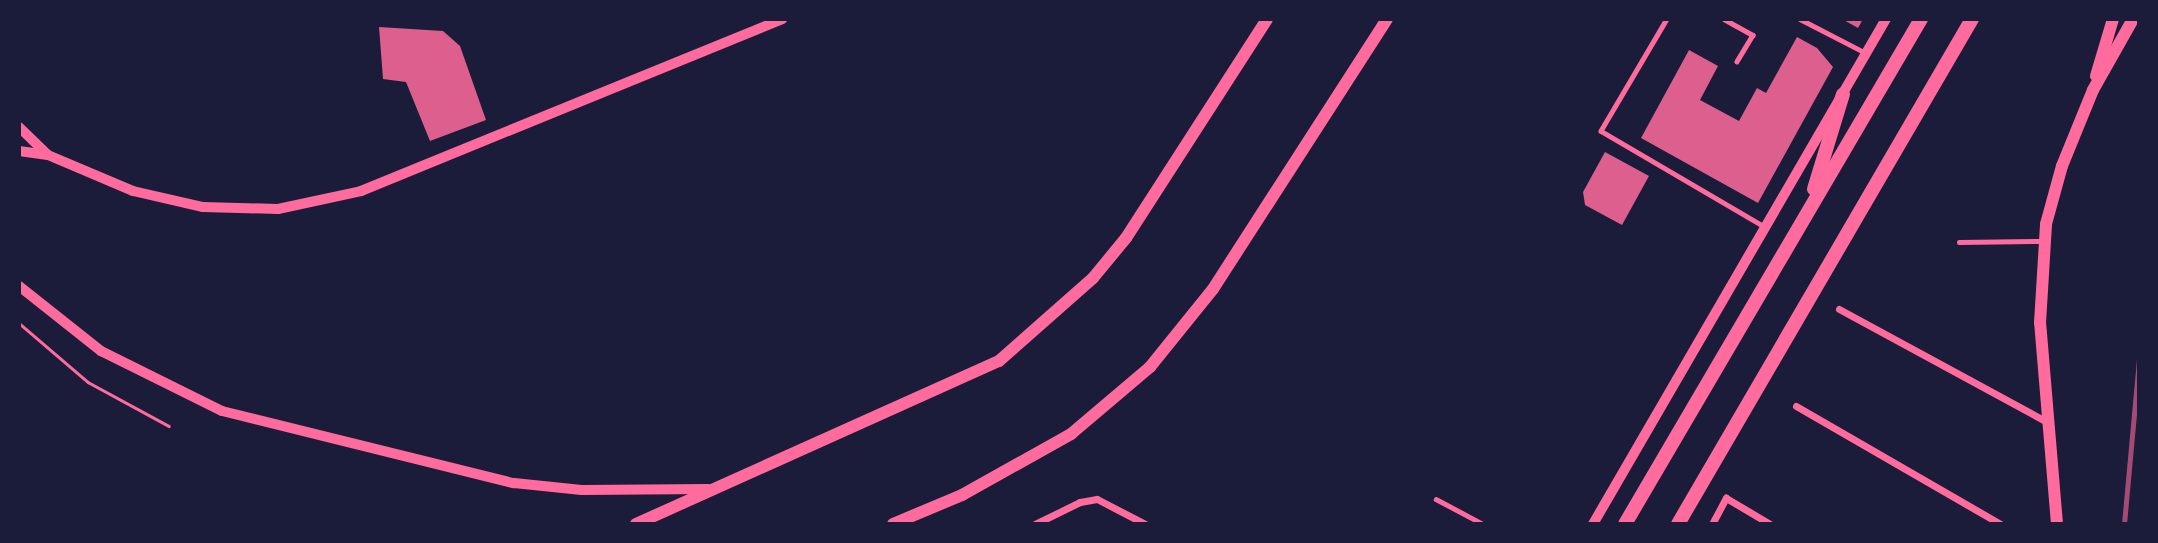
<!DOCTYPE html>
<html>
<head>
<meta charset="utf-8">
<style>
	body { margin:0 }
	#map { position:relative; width:2158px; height:543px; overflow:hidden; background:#1b1b3a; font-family:"Titillium Web",sans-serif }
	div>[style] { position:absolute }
	.building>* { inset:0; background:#dd5f8e }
	.path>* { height:2.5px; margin:-1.25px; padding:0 1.25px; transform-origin:1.25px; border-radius:1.25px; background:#ff6b9d }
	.service>* { height:4.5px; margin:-2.25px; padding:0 2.25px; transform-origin:2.25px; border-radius:2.25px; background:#ff6b9d }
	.minor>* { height:7px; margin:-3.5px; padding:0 3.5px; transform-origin:3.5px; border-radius:3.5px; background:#ff6b9d }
	.tertiary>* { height:10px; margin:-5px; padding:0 5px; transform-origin:5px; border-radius:5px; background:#ff6b9d }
	.secondary>* { height:12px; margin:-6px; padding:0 6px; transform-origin:6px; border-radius:6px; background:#ff6b9d }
	.primary>* { height:14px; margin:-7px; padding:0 7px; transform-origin:7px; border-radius:7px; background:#ff6b9d }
	.rail>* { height:4.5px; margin:-2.25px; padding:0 2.25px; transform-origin:2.25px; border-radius:2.25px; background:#a44b75 }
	span { translate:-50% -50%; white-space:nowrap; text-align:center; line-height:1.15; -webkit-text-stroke:6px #1b1b3a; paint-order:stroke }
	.frame { position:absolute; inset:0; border:21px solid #1b1b3a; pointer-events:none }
</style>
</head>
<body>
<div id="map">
	<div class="building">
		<div style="clip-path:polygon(1842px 19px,1863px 19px,1858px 28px)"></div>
		<div style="clip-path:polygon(379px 27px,443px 31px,460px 46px,486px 120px,430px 141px,406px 82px,383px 79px)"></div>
		<div style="clip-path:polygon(1797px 37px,1817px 48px,1833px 67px,1758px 203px,1641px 138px,1689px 50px,1718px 66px,1700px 100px,1739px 121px,1757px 88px,1766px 93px)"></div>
		<div style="clip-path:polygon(1605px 152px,1649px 176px,1622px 225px,1585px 205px,1583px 192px)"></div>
	</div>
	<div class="path">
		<div style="left:19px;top:323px;width:91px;rotate:40.5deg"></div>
		<div style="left:88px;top:382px;width:92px;rotate:28.5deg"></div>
	</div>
	<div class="service">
		<div style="left:1667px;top:19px;width:130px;rotate:120.5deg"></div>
		<div style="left:1601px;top:131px;width:190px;rotate:30.3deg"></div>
		<div style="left:1724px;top:19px;width:33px;rotate:29deg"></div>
		<div style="left:1753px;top:35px;width:31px;rotate:121deg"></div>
		<div style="left:1800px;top:19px;width:74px;rotate:27.3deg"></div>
		<div style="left:1959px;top:242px;width:84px;rotate:-0.7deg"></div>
		<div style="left:1436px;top:499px;width:53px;rotate:28deg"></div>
	</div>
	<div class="minor">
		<div style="left:1839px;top:309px;width:237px;rotate:28.5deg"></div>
		<div style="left:1796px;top:406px;width:236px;rotate:30deg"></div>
		<div style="left:1035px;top:524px;width:50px;rotate:-26.1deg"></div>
		<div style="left:1080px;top:502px;width:17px;rotate:-10deg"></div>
		<div style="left:1097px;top:499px;width:54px;rotate:27.5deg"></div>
		<div style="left:1712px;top:524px;width:30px;rotate:-62deg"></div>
		<div style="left:1726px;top:498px;width:51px;rotate:30.6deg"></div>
	</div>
	<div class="tertiary">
		<div style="left:19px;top:127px;width:40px;rotate:44deg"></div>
		<div style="left:48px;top:155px;width:92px;rotate:23deg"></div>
		<div style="left:133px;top:191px;width:72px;rotate:12.9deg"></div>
		<div style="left:203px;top:207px;width:75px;rotate:1.5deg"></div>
		<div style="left:278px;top:209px;width:85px;rotate:-12.2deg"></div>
		<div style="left:361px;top:191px;width:455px;rotate:-22.2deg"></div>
		<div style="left:19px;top:151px;width:29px;rotate:8deg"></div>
		<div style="left:19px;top:286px;width:105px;rotate:38.4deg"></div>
		<div style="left:101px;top:351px;width:135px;rotate:26.4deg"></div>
		<div style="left:222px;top:411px;width:301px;rotate:13.9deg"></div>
		<div style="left:514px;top:483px;width:68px;rotate:5.9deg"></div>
		<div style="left:582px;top:490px;width:126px;rotate:-0.5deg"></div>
		<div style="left:1593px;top:524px;width:584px;rotate:-59.88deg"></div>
	</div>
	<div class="secondary">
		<div style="left:2096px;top:76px;width:59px;rotate:-73.4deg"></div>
		<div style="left:636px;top:524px;width:398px;rotate:-24.2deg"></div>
		<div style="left:999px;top:361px;width:125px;rotate:-41.4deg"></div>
		<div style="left:1093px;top:278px;width:52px;rotate:-50.5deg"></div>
		<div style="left:1126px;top:238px;width:260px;rotate:-57.2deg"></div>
		<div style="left:893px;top:524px;width:75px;rotate:-22.8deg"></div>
		<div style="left:962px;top:495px;width:125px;rotate:-29.2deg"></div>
		<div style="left:1071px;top:434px;width:104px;rotate:-40.3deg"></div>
		<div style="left:1150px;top:367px;width:100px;rotate:-51.1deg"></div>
		<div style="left:1213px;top:289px;width:321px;rotate:-57.2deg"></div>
		<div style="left:2057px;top:524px;width:202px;rotate:-94.8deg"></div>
		<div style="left:2040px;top:323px;width:99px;rotate:-86.5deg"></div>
		<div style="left:2046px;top:224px;width:60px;rotate:-74.6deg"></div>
		<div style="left:2062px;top:166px;width:82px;rotate:-67.8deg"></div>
		<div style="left:2093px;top:90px;width:81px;rotate:-60.6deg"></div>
	</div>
	<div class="primary">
		<div style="left:1814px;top:189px;width:99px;rotate:-73deg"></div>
		<div style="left:1625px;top:524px;width:585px;rotate:-59.62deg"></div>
		<div style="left:1678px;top:524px;width:584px;rotate:-59.79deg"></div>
	</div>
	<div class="rail">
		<div style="left:2124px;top:524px;width:167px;rotate:-84.8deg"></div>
	</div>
	<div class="frame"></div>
</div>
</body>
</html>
